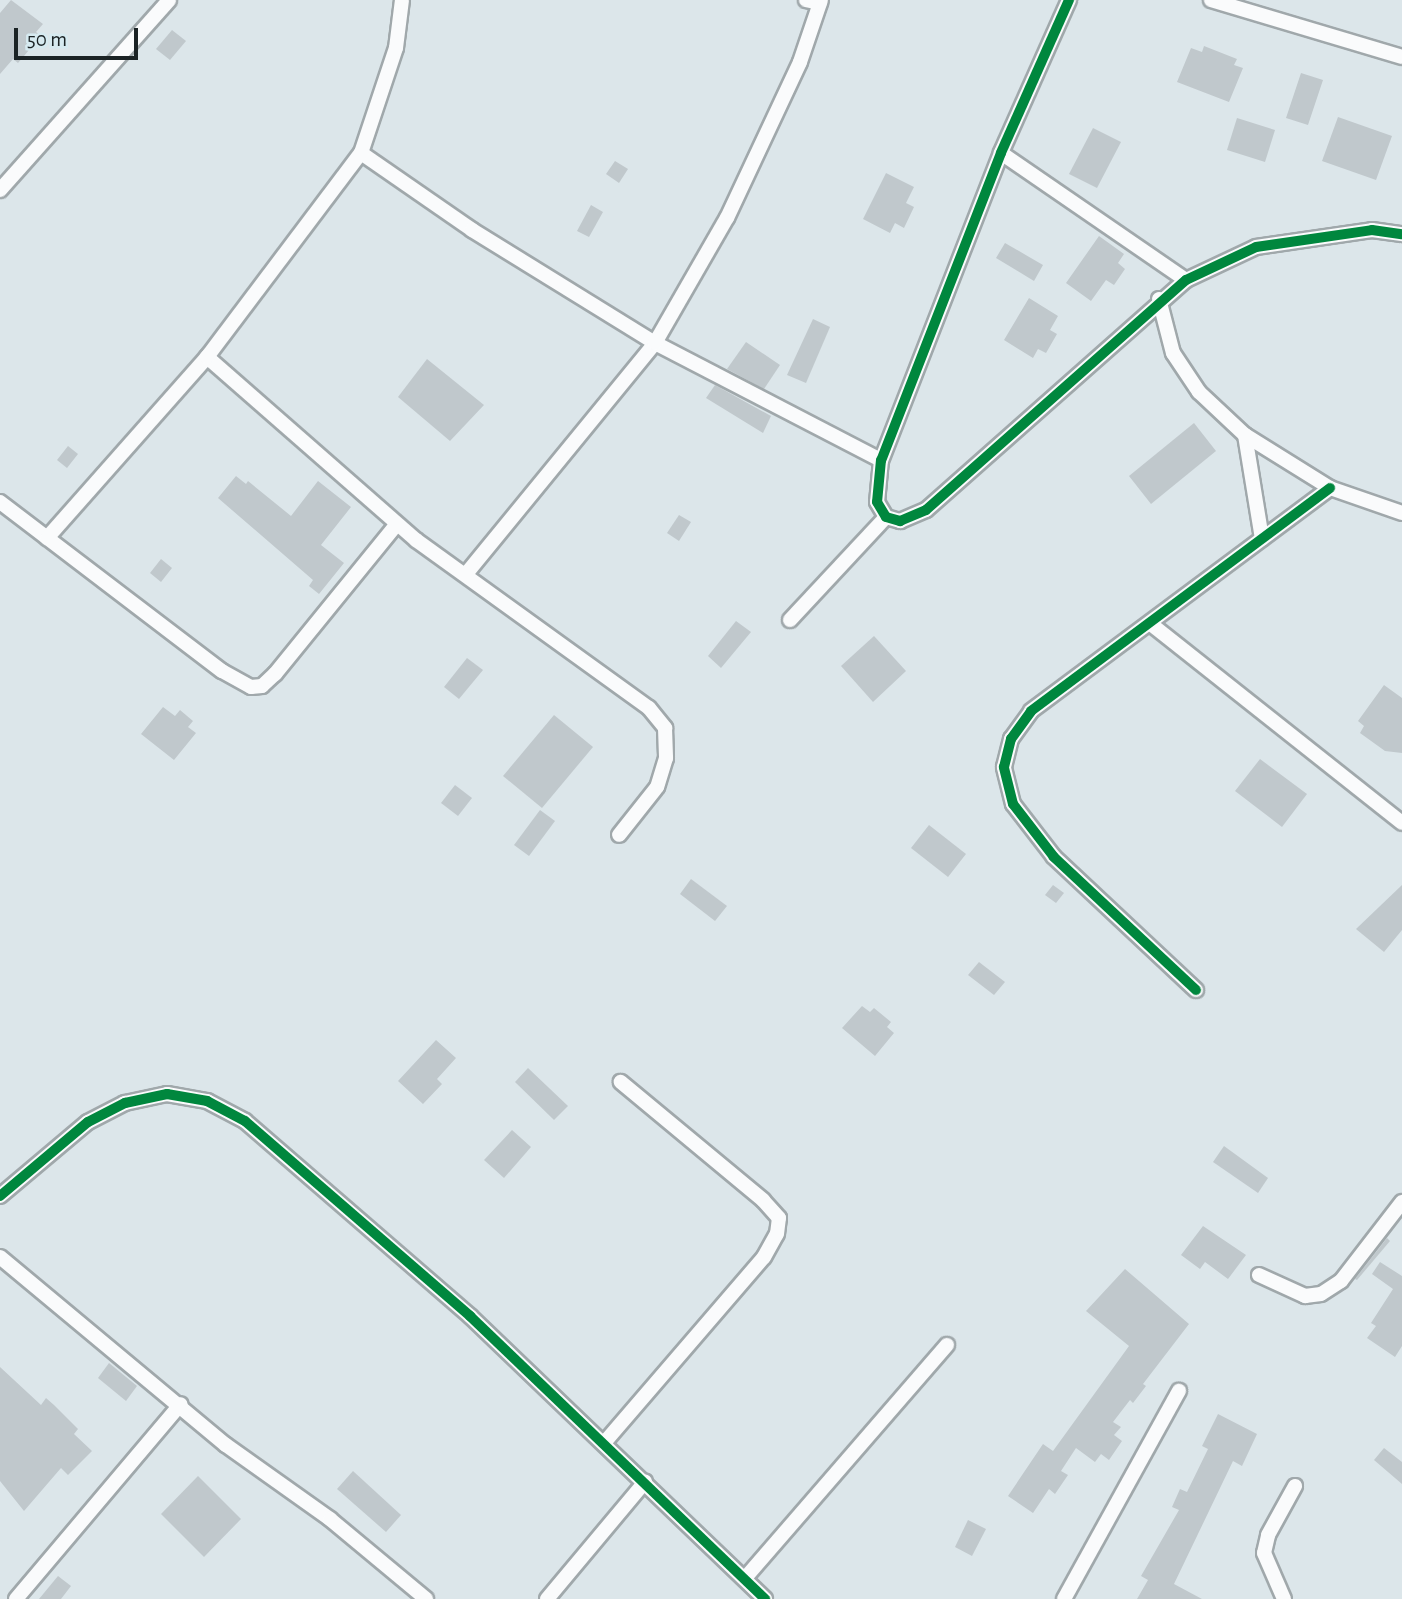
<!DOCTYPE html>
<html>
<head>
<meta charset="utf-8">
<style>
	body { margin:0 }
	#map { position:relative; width:1402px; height:1599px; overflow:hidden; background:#dce6ea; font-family:"Alegreya Sans",sans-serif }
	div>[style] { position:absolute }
	.building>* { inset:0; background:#c0c8cc }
	.roads { filter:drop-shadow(2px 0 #a0a8ab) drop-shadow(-2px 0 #a0a8ab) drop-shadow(0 2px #a0a8ab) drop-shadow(0 -2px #a0a8ab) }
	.minor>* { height:14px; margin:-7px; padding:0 7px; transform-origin:7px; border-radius:7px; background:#fafbfc }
	.cycleway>* { height:10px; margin:-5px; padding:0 5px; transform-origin:5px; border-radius:5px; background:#00873e }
	span { translate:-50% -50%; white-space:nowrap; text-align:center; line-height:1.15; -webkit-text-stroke:7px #d6eaf0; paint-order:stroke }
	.scale { position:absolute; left:14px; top:28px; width:124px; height:32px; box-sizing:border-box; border:4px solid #1b2325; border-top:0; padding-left:9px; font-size:21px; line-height:24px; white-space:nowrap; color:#1b2325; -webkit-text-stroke:5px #d6eaf0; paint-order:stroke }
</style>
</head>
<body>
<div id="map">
	<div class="building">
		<div style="clip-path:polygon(11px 0,43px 24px,36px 32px,41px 36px,18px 63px,13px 59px,0 74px,0 13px)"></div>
		<div style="clip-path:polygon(172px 30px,186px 41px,170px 60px,156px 49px)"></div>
		<div style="clip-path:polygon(1204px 46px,1237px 59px,1234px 65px,1243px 68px,1229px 102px,1177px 82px,1191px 48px,1202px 52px)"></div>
		<div style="clip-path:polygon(1301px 73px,1323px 80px,1308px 125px,1286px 118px)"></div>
		<div style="clip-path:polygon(1338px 117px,1392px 136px,1376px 180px,1322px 161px)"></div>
		<div style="clip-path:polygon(1237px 118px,1275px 130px,1265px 162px,1227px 150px)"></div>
		<div style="clip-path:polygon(1093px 128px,1121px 142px,1097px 188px,1069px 174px)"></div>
		<div style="clip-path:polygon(615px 161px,628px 169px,619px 183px,606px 174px)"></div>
		<div style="clip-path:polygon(886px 173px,914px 187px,906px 203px,914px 207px,904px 228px,895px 223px,890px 233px,863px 219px)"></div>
		<div style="clip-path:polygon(591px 205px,603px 212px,589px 237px,577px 231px)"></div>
		<div style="clip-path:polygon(1099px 236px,1124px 254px,1118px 263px,1125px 269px,1114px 285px,1106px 280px,1091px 301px,1066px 283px)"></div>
		<div style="clip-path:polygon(1005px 243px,1043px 265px,1034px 281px,996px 258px)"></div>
		<div style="clip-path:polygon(1029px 298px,1058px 316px,1050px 330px,1057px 334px,1046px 353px,1038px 349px,1033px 358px,1004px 340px)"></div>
		<div style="clip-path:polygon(813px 319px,830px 327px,806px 383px,787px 375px)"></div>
		<div style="clip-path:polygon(746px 342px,780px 365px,764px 389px,727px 369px)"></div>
		<div style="clip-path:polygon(427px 359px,484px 405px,450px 441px,398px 397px)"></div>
		<div style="clip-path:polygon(715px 385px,771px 416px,763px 433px,706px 398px)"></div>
		<div style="clip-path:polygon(1194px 423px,1216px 451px,1151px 504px,1129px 476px)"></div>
		<div style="clip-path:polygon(68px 446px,78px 454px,67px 468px,57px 460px)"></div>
		<div style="clip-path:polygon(236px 476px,246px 484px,248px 481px,291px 516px,318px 481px,351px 507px,321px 545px,344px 563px,319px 594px,309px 586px,313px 580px,218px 498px)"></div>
		<div style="clip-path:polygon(679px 515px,691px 522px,679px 541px,667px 533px)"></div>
		<div style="clip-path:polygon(161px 559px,172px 568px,161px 582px,150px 573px)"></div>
		<div style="clip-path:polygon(736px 621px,751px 632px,721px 668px,708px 656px)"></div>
		<div style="clip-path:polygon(874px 636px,906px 671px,873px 702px,841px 666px)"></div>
		<div style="clip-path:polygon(467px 658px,483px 670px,459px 699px,444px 687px)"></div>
		<div style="clip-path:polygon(1384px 685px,1402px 698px,1402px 753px,1385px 751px,1360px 733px,1364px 726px,1358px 721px)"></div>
		<div style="clip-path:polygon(163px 707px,175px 716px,180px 710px,193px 721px,188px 727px,196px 733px,174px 760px,141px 734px)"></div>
		<div style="clip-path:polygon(554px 715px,593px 747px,542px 808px,503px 776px)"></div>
		<div style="clip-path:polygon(1260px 759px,1307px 794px,1282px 827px,1235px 791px)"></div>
		<div style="clip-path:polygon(455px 785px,472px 798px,458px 816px,441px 803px)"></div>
		<div style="clip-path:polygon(540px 810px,555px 821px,529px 856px,514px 845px)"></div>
		<div style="clip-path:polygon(929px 825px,966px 854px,948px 877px,911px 848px)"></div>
		<div style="clip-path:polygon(691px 879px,727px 906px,715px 921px,680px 894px)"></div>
		<div style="clip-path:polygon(1053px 885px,1064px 893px,1056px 903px,1045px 895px)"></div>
		<div style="clip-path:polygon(1402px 885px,1402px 930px,1384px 952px,1356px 929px)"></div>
		<div style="clip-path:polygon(979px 962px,1005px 982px,994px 995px,968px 975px)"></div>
		<div style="clip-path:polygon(862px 1006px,870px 1012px,874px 1008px,891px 1022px,887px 1027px,894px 1033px,875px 1056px,842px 1028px)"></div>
		<div style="clip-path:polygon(436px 1040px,456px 1058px,437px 1079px,442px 1084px,423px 1104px,398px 1081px)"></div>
		<div style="clip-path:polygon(528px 1068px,568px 1106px,554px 1120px,515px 1082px)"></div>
		<div style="clip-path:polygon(512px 1130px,531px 1147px,504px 1178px,484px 1160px)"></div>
		<div style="clip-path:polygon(1224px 1146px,1268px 1178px,1258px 1193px,1213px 1162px)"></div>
		<div style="clip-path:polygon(1203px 1226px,1246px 1255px,1228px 1279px,1205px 1262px,1200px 1269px,1181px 1255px)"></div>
		<div style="clip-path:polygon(1387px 1238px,1390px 1241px,1357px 1280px,1355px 1279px)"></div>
		<div style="clip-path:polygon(1380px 1262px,1402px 1276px,1402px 1346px,1395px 1357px,1367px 1338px,1376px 1326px,1371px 1323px,1393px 1289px,1372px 1274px)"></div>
		<div style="clip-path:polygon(1125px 1269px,1189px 1324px,1143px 1384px,1146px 1386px,1133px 1403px,1130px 1400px,1113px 1422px,1121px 1427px,1114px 1435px,1122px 1441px,1109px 1460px,1101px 1454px,1095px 1462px,1076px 1448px,1061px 1471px,1068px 1475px,1055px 1494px,1049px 1489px,1033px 1513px,1008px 1496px,1043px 1444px,1053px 1451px,1129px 1346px,1086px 1311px)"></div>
		<div style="clip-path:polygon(109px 1363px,137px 1386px,126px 1401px,98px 1378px)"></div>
		<div style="clip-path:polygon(0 1367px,41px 1405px,46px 1398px,54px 1405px,78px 1429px,74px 1434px,92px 1451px,68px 1475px,61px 1468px,24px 1511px,0 1481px)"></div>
		<div style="clip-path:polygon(1218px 1414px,1257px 1434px,1242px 1466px,1233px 1461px,1174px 1584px,1202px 1599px,1137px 1599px,1148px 1580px,1141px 1576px,1179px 1510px,1172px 1507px,1180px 1489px,1187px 1492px,1208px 1449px,1202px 1446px)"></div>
		<div style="clip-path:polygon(1384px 1448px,1402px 1462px,1402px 1484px,1374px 1460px)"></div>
		<div style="clip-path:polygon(353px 1471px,401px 1515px,386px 1532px,337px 1489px)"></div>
		<div style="clip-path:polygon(198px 1476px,241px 1519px,204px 1557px,161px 1514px)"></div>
		<div style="clip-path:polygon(968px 1520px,986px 1529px,972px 1556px,955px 1547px)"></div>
		<div style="clip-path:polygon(58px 1576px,71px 1586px,61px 1599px,39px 1599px)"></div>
	</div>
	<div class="roads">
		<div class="minor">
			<div style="left:806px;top:0;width:14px;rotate:12deg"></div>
			<div style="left:1069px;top:0;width:167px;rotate:114deg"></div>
			<div style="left:1001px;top:153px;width:330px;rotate:111.3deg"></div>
			<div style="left:881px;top:460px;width:42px;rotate:95.4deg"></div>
			<div style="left:877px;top:502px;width:17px;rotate:59deg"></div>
			<div style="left:886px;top:517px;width:15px;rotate:16deg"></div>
			<div style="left:900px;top:521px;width:28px;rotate:-23deg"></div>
			<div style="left:926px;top:510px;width:347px;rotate:-41.5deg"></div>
			<div style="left:1186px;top:280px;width:77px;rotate:-25.2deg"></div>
			<div style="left:1256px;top:247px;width:117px;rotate:-8.3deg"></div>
			<div style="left:1372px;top:230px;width:30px;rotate:8deg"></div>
			<div style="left:1211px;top:0;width:199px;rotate:16.6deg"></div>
			<div style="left:361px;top:153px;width:135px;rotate:34.7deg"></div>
			<div style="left:472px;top:230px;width:215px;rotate:31.7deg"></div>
			<div style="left:655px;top:343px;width:254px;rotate:27.4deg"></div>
			<div style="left:1001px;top:153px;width:224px;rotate:34.5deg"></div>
			<div style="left:0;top:190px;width:254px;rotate:-48.3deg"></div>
			<div style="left:1159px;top:299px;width:56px;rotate:75.5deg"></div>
			<div style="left:1173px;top:353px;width:47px;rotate:56.3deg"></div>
			<div style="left:1199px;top:392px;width:63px;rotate:43.1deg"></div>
			<div style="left:1245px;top:435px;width:100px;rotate:31.9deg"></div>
			<div style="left:1330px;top:488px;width:76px;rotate:19.1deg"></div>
			<div style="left:207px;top:357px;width:278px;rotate:41.2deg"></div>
			<div style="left:416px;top:540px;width:287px;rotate:35.8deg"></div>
			<div style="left:649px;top:708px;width:26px;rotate:51deg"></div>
			<div style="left:665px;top:728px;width:30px;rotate:88deg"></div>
			<div style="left:666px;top:758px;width:30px;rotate:107deg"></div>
			<div style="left:657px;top:787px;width:61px;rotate:128.4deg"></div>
			<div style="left:1245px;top:435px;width:105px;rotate:80.7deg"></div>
			<div style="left:0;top:502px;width:279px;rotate:37.3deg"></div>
			<div style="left:222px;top:671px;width:33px;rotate:29deg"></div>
			<div style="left:251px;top:687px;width:11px;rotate:-5deg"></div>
			<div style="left:262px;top:686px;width:18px;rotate:-43deg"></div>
			<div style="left:275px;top:674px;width:193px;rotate:-50.9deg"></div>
			<div style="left:47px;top:538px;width:242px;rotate:-48.5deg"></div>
			<div style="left:207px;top:357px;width:256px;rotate:-53deg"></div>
			<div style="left:361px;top:153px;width:111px;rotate:-71.6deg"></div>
			<div style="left:396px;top:48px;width:48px;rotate:-82.9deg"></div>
			<div style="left:466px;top:574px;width:298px;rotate:-50.7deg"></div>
			<div style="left:655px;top:343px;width:144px;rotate:-60.1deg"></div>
			<div style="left:727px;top:218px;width:172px;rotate:-64.9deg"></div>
			<div style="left:800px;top:62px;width:65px;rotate:-71.3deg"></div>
			<div style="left:790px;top:620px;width:141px;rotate:-47deg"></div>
			<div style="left:1151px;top:624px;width:320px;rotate:38.4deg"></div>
			<div style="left:1196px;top:990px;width:195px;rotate:-136.9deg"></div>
			<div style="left:1054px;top:857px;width:67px;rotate:-127.7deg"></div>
			<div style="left:1013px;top:804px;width:38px;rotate:-104deg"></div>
			<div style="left:1004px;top:767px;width:29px;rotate:-76deg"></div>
			<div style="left:1011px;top:739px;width:34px;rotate:-54deg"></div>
			<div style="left:1031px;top:711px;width:373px;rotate:-36.7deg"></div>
			<div style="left:0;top:1196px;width:115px;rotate:-40.1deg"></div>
			<div style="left:88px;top:1122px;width:42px;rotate:-27.2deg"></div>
			<div style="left:125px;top:1103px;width:43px;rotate:-12.1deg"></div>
			<div style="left:167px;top:1094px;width:41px;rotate:9.9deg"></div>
			<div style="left:207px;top:1101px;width:43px;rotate:27.8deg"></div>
			<div style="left:245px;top:1121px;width:298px;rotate:40.9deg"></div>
			<div style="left:470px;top:1316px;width:409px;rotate:43.8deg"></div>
			<div style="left:0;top:1257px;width:294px;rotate:39.8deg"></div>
			<div style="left:226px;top:1445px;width:128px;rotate:35.4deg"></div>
			<div style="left:330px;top:1519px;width:125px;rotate:39.8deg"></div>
			<div style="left:1259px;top:1275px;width:51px;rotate:24.5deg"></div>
			<div style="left:1305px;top:1296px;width:16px;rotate:-7deg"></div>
			<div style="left:1321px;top:1294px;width:24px;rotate:-33deg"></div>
			<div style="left:1341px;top:1281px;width:100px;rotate:-52.3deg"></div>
			<div style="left:604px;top:1443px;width:245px;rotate:-49.3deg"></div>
			<div style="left:764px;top:1257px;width:26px;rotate:-61deg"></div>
			<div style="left:777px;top:1234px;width:16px;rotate:-83deg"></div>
			<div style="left:779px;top:1218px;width:24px;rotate:-132deg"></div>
			<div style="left:763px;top:1200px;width:185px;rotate:-140.3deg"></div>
			<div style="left:746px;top:1577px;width:307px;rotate:-49.1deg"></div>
			<div style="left:16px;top:1599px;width:255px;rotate:-49.8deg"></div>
			<div style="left:547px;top:1599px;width:153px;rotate:-50.1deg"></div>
			<div style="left:1064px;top:1599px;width:238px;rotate:-61.1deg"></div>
			<div style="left:1284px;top:1599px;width:50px;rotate:-113.5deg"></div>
			<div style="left:1264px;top:1553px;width:18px;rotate:-77deg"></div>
			<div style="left:1268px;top:1535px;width:56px;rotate:-61.1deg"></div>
		</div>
	</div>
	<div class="cycleway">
		<div style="left:1069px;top:0;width:167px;rotate:114deg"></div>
		<div style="left:1001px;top:153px;width:330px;rotate:111.3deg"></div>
		<div style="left:881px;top:460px;width:42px;rotate:95.4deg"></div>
		<div style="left:877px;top:502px;width:17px;rotate:59deg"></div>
		<div style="left:886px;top:517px;width:15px;rotate:16deg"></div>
		<div style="left:900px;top:521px;width:28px;rotate:-23deg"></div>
		<div style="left:926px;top:510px;width:347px;rotate:-41.5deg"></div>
		<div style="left:1186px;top:280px;width:77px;rotate:-25.2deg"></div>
		<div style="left:1256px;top:247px;width:117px;rotate:-8.3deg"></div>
		<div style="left:1372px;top:230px;width:30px;rotate:8deg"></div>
		<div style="left:1196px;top:990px;width:195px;rotate:-136.9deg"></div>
		<div style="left:1054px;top:857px;width:67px;rotate:-127.7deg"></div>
		<div style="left:1013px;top:804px;width:38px;rotate:-104deg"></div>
		<div style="left:1004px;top:767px;width:29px;rotate:-76deg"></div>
		<div style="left:1011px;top:739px;width:34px;rotate:-54deg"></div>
		<div style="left:1031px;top:711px;width:373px;rotate:-36.7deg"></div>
		<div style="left:0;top:1196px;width:115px;rotate:-40.1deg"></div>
		<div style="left:88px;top:1122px;width:42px;rotate:-27.2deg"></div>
		<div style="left:125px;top:1103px;width:43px;rotate:-12.1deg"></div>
		<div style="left:167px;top:1094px;width:41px;rotate:9.9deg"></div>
		<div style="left:207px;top:1101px;width:43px;rotate:27.8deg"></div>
		<div style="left:245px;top:1121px;width:298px;rotate:40.9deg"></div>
		<div style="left:470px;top:1316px;width:409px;rotate:43.8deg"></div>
	</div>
	<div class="scale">50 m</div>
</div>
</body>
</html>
